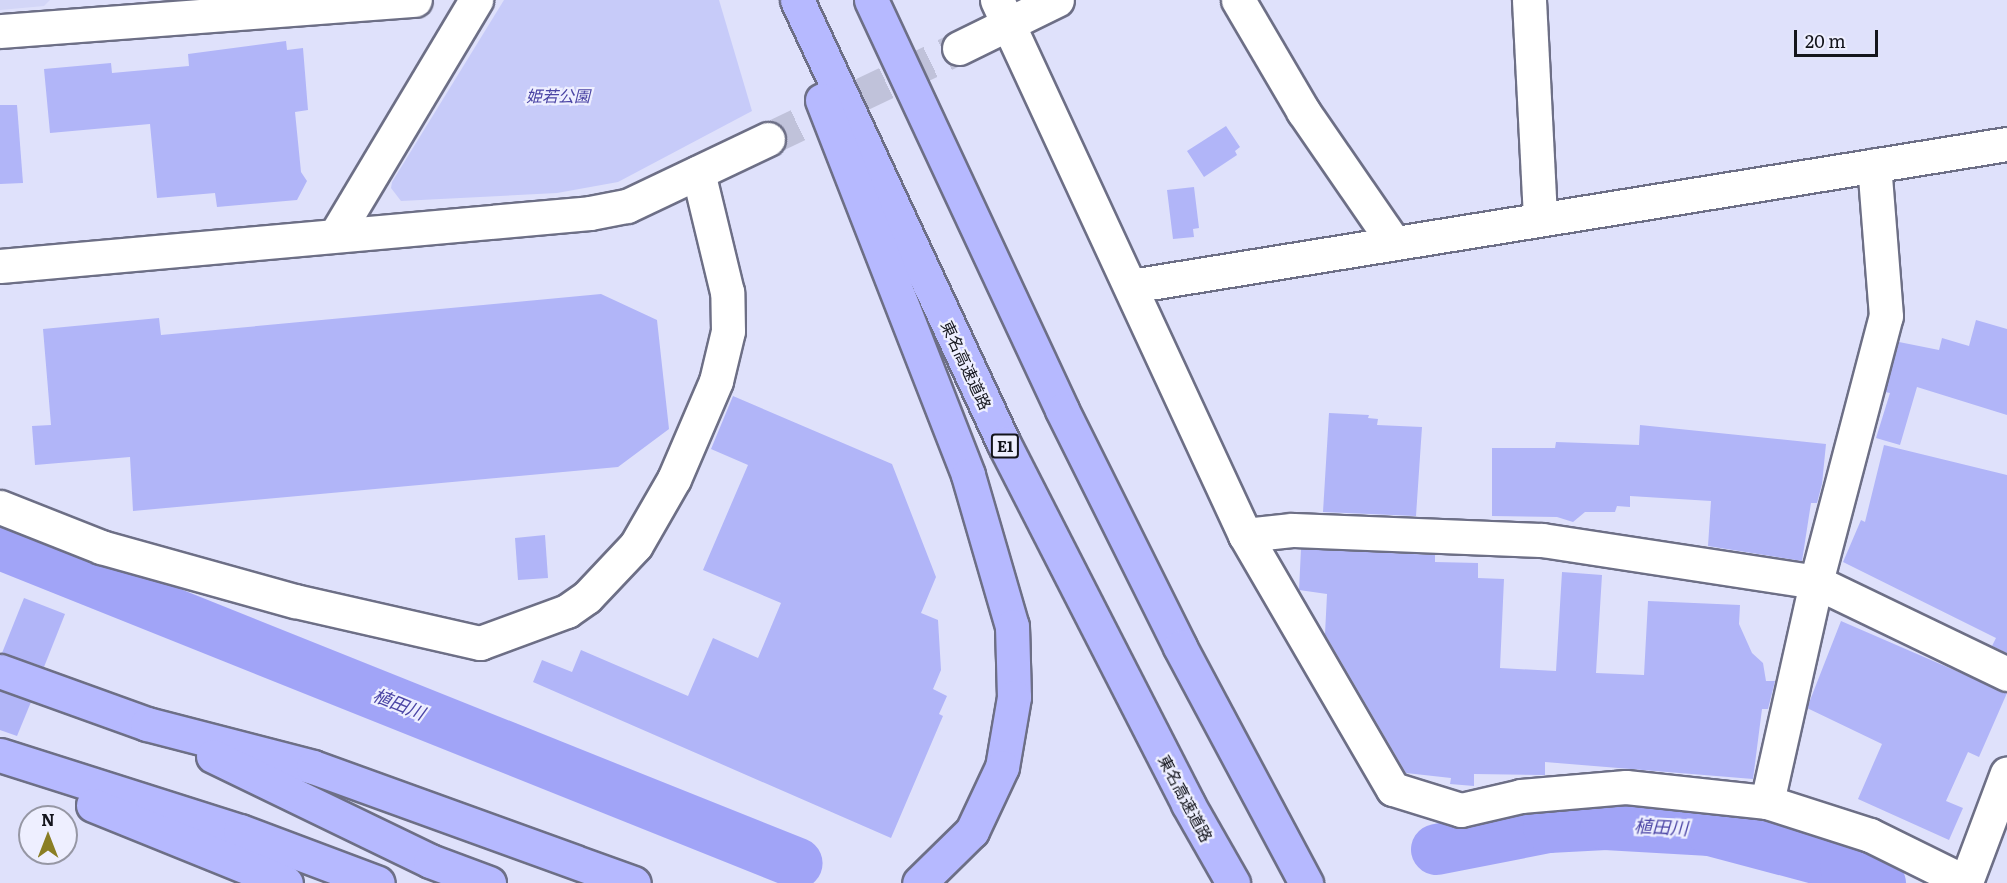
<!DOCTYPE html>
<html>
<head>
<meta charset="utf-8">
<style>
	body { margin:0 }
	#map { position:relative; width:2007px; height:883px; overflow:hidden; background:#dfe1fb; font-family:Literata,"Noto Sans JP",serif }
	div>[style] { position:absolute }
	.built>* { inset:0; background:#d3d6f7 }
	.green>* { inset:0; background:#c7cbf9 }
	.river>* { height:51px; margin:-25.5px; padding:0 25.5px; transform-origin:25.5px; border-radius:25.5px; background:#a1a4f7 }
	.building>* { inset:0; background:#b1b5f8 }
	.tertiary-tunnel>* { height:33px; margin-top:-16.5px; transform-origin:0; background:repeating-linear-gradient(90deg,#c0c2da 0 33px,transparent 0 49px) }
	.roads { filter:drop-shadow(2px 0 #6d6f86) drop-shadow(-2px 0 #6d6f86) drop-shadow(0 2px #6d6f86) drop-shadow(0 -2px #6d6f86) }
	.minor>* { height:33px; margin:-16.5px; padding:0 16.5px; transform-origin:16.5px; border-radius:16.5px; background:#fff }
	.tertiary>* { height:33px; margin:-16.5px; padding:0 16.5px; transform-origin:16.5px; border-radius:16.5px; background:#fff }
	.motorway>* { height:33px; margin:-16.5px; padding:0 16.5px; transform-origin:16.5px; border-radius:16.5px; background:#b6b9ff }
	span { translate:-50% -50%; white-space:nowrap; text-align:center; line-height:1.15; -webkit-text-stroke:4.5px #eeefff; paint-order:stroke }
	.shield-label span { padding:2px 4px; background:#eeefff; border:2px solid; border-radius:4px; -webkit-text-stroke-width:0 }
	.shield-label { font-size:15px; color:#13141c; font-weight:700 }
	.park-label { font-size:16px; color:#4b45a5; font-style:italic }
	.street-label { font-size:16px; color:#13141c }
	.water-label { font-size:18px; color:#4b45a5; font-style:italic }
	.north { position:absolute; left:18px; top:805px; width:60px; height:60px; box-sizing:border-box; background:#eeefff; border:2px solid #9697a4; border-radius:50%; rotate:0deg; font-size:16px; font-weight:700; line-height:24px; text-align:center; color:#13141c }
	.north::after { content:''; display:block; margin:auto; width:21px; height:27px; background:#8a7e24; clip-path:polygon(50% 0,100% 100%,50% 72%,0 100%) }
	.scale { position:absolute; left:1794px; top:30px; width:84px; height:27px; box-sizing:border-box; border:3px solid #13141c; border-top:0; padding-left:8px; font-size:18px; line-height:21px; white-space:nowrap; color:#13141c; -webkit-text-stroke:4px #eeefff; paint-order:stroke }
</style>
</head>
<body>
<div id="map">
	<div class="built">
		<div style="clip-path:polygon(0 0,50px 0,44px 6px,0 10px)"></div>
	</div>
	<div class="green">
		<div style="clip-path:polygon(504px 0,719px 0,752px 111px,618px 182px,557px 193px,401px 201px,391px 188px,392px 182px)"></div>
	</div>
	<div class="river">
		<div style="left:0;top:544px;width:858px;rotate:21.81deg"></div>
		<div style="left:1436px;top:849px;width:114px;rotate:-11.1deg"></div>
		<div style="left:1548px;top:827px;width:57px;rotate:-3deg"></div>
		<div style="left:1605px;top:824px;width:105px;rotate:3.3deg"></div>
		<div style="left:1710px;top:830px;width:140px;rotate:14.9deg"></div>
		<div style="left:1845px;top:866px;width:39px;rotate:26deg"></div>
	</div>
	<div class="building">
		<div style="clip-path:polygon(286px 41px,287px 50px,303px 48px,308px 110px,295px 112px,301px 172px,307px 181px,297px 200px,217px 207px,215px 193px,157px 198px,150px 124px,50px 133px,44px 69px,111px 63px,112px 73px,189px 66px,188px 54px)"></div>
		<div style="clip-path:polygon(0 105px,17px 105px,23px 183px,0 184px)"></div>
		<div style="clip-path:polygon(1226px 126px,1240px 147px,1235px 151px,1237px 155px,1204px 177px,1187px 151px)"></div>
		<div style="clip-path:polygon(1194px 187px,1199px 228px,1193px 229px,1194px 237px,1173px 239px,1167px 190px)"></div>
		<div style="clip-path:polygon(601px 294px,657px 320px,669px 429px,618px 467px,133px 511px,130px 457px,35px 465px,32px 426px,51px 425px,43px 329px,159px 318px,161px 335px)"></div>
		<div style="clip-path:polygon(1976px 320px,2007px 329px,2007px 415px,1917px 387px,1900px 445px,1876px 438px,1890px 393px,1885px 392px,1899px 342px,1939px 350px,1942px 338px,1969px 346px)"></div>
		<div style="clip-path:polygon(733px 396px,892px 464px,936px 577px,921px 613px,938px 620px,941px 670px,933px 689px,947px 696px,939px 714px,943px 716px,891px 838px,533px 682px,542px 660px,572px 672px,581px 650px,688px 696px,713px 638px,758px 658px,781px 603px,703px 570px,748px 465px,711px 449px)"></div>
		<div style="clip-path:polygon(1329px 413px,1369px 415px,1368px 418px,1378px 419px,1377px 425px,1422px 427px,1416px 516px,1323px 512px)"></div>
		<div style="clip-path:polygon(1640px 425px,1826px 444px,1822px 484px,1817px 503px,1811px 503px,1802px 561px,1708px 546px,1711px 501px,1630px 496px,1630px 507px,1617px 506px,1615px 512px,1585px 512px,1573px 522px,1557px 517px,1492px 516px,1492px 448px,1555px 448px,1556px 442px,1639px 445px)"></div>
		<div style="clip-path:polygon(1884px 445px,2007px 475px,2007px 653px,1992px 646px,1996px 638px,1843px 562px,1861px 520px,1865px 522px)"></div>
		<div style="clip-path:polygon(545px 535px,548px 578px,518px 580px,515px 538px)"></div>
		<div style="clip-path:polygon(1301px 549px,1435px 555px,1435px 562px,1478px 563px,1478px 578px,1504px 579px,1500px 668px,1556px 671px,1562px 572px,1602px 575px,1596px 673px,1644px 675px,1648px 601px,1740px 605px,1739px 624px,1752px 653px,1763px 663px,1766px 681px,1775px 681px,1768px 709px,1762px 709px,1753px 779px,1545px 762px,1545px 775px,1474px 774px,1474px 786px,1450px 784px,1451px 778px,1406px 773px,1325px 634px,1327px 594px,1299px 590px)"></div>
		<div style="clip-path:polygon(24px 598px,65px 614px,44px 667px,2px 653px)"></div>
		<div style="clip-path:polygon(1841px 621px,2007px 693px,1979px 757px,1968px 752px,1946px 801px,1963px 808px,1949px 840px,1858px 799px,1882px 744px,1807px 708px)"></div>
		<div style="clip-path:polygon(0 691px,31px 702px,17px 736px,0 730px)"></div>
	</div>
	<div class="tertiary-tunnel">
		<div style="left:768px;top:139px;width:212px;rotate:-25.5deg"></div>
	</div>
	<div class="roads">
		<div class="minor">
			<div style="left:997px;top:0;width:590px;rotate:65.13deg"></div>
			<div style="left:1245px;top:535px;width:294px;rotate:59.8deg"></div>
			<div style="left:1393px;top:789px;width:71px;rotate:17.2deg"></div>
			<div style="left:1461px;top:810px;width:62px;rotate:-13.1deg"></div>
			<div style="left:1521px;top:796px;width:105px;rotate:-4.9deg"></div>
			<div style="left:1626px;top:787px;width:142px;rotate:6.1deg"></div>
			<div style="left:1767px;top:802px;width:108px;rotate:17.8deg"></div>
			<div style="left:1870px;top:835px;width:108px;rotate:26.3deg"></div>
			<div style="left:1238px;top:0;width:129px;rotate:59.6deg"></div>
			<div style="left:1303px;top:111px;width:160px;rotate:55.4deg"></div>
			<div style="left:1529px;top:0;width:219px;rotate:87.1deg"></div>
			<div style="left:0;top:31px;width:416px;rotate:-4.3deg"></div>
			<div style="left:1131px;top:286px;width:887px;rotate:-9.21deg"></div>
			<div style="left:0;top:507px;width:109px;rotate:21.6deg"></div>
			<div style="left:101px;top:547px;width:201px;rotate:15.6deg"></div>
			<div style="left:295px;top:601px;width:190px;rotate:12.8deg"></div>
			<div style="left:480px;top:643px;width:93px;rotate:-20.2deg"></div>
			<div style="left:567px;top:611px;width:24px;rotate:-35deg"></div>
			<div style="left:587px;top:597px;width:71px;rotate:-46.7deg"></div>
			<div style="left:636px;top:545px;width:76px;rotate:-60.1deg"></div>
			<div style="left:674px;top:479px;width:107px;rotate:-66.8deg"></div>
			<div style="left:716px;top:381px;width:51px;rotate:-76.5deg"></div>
			<div style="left:728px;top:331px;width:39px;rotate:-91deg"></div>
			<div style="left:727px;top:292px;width:123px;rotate:-103.6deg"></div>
			<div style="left:1245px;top:535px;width:47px;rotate:-6.1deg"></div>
			<div style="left:1292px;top:530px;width:250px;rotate:2.3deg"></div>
			<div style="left:1542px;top:540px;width:277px;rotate:8.7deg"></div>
			<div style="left:1816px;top:582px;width:212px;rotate:25.7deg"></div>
			<div style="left:1767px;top:802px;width:225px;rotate:-77.4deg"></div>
			<div style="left:1816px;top:582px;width:275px;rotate:-75.3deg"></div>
			<div style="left:1886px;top:316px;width:151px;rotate:-94.5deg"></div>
			<div style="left:1966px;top:882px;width:116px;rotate:-69.4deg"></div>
		</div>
		<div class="tertiary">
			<div style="left:959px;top:48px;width:109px;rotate:-26.1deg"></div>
			<div style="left:336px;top:234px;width:273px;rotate:-59.1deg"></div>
			<div style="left:0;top:266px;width:592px;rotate:-5.13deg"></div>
			<div style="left:590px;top:213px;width:38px;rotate:-11deg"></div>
			<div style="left:627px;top:206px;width:156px;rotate:-25.4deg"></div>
		</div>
		<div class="motorway">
			<div style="left:797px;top:0;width:490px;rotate:65deg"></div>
			<div style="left:1004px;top:444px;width:404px;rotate:62.9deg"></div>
			<div style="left:1188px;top:804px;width:91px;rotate:60.3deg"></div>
			<div style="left:871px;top:0;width:452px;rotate:65deg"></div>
			<div style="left:1062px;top:410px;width:265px;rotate:63.5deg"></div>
			<div style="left:1180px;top:647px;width:268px;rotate:61.9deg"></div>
			<div style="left:822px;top:100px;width:402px;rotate:68.7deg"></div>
			<div style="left:968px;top:475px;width:157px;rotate:73.8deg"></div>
			<div style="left:1012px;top:626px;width:71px;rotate:88.4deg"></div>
			<div style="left:1014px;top:697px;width:71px;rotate:99.7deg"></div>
			<div style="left:1002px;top:767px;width:71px;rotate:115.1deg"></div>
			<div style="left:972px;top:831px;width:74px;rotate:135.5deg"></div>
			<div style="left:0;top:671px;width:156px;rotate:19.8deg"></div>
			<div style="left:147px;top:724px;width:171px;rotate:14.5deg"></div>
			<div style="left:313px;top:767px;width:341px;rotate:19.9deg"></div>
			<div style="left:0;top:755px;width:252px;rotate:17.6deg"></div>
			<div style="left:240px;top:831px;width:147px;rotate:20.6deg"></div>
			<div style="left:213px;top:756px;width:241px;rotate:25.8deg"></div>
			<div style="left:430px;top:861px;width:63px;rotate:20.4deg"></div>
			<div style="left:93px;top:805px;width:208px;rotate:22deg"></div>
		</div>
	</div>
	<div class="shield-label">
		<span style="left:1005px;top:446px">E1</span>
	</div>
	<div class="park-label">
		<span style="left:558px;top:95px">姫若公園</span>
	</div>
	<div class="street-label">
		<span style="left:967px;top:365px;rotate:65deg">東名高速道路</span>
		<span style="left:1186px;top:798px;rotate:62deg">東名高速道路</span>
	</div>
	<div class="water-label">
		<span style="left:399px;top:704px;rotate:22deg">植田川</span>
		<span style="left:1661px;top:827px;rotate:3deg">植田川</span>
	</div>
	<div class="north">N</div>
	<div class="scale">20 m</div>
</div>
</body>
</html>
